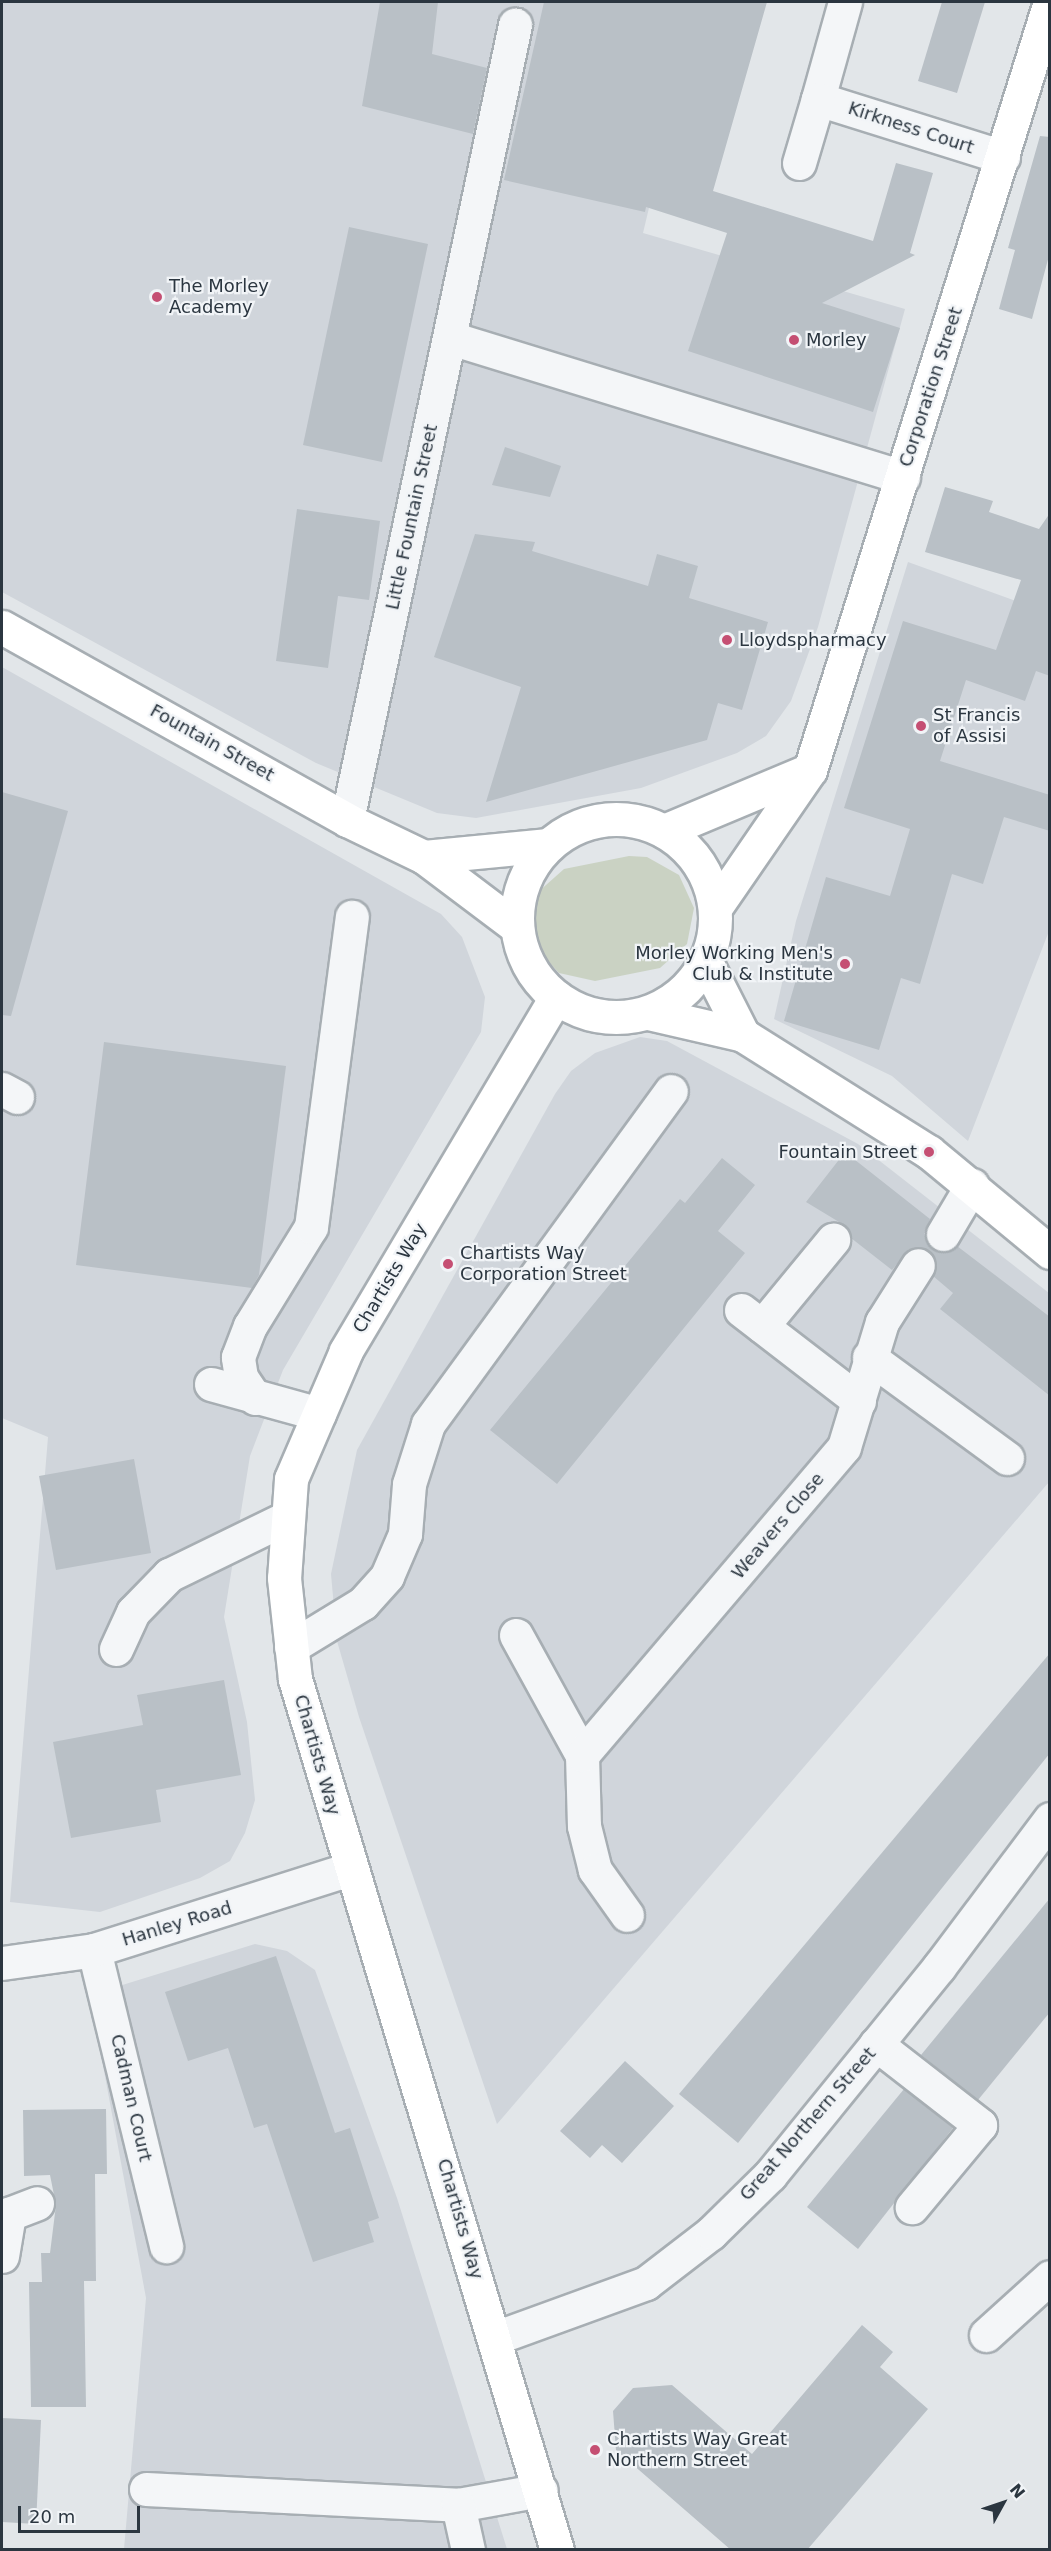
<!DOCTYPE html>
<html>
<head>
<meta charset="utf-8">
<style>
	body { margin:0 }
	#map { position:relative; width:1051px; height:2551px; overflow:hidden; background:#e2e6e9; font-family:"DejaVu Sans",sans-serif }
	div>[style] { position:absolute }
	.built>* { inset:0; background:#d0d5db }
	.green>* { inset:0; background:#cad2c3 }
	.building>* { inset:0; background:#b9c0c6 }
	.roads { filter:drop-shadow(2px 0 #a7aeb3) drop-shadow(-2px 0 #a7aeb3) drop-shadow(0 2px #a7aeb3) drop-shadow(0 -2px #a7aeb3) }
	.minor>* { height:33px; margin:-16.5px; padding:0 16.5px; transform-origin:16.5px; border-radius:16.5px; background:#f4f6f8 }
	.major>* { height:33px; margin:-16.5px; padding:0 16.5px; transform-origin:16.5px; border-radius:16.5px; background:#fff }
	.major>.ring { margin:-16.5px; padding:0; box-sizing:content-box; background:none; border:33px solid #fff; border-radius:50% }
	.dots>* { width:16px; height:16px; translate:-50% -50%; box-sizing:border-box; border:3px solid #f1f4f7; border-radius:50% }
	span { translate:-50% -50%; white-space:nowrap; text-align:center; line-height:1.15; -webkit-text-stroke:4.5px #f1f4f7; paint-order:stroke }
	.street-label { font-size:18px; color:#2b3640 }
	.poi-label { font-size:18px; color:#2b3640 }
	.left { translate:0 -50%; text-align:left }
	.right { translate:-100% -50%; text-align:right }
	.frame { position:absolute; inset:0; border:3px solid #2b3640; pointer-events:none }
	.north { position:absolute; left:973px; top:2473px; width:60px; height:60px; -webkit-text-stroke:4px #f1f4f7; paint-order:stroke; rotate:50deg; font-size:16px; font-weight:700; line-height:24px; text-align:center; color:#2b3640 }
	.north::after { content:''; display:block; margin:auto; width:21px; height:27px; background:#2b3640; clip-path:polygon(50% 0,100% 100%,50% 72%,0 100%) }
	.scale { position:absolute; left:18px; top:2506px; width:122px; height:27px; box-sizing:border-box; border:3px solid #2b3640; border-top:0; padding-left:8px; font-size:18px; line-height:21px; white-space:nowrap; color:#2b3640; -webkit-text-stroke:4px #f1f4f7; paint-order:stroke }
</style>
</head>
<body>
<div id="map">
	<div class="built">
		<div style="clip-path:polygon(2px 2px,698px 2px,643px 233px,905px 309px,818px 627px,791px 701px,766px 736px,737px 753px,641px 788px,476px 818px,437px 813px,316px 763px,2px 592px)"></div>
		<div style="clip-path:polygon(908px 562px,1049px 613px,1049px 931px,968px 1141px,892px 1076px,774px 1019px,796px 921px)"></div>
		<div style="clip-path:polygon(2px 667px,441px 914px,462px 937px,485px 997px,481px 1032px,283px 1370px,250px 1456px,224px 1617px,247px 1722px,255px 1800px,245px 1833px,230px 1861px,200px 1878px,100px 1912px,10px 1902px,48px 1437px,2px 1418px)"></div>
		<div style="clip-path:polygon(640px 1037px,667px 1041px,858px 1144px,1049px 1293px,1049px 1482px,497px 2124px,359px 1717px,337px 1641px,331px 1574px,357px 1450px,555px 1094px,571px 1071px,595px 1053px)"></div>
		<div style="clip-path:polygon(255px 1944px,287px 1951px,315px 1970px,397px 2198px,507px 2549px,124px 2549px,146px 2298px,90px 1995px)"></div>
	</div>
	<div class="green">
		<div style="clip-path:polygon(629px 856px,647px 857px,679px 875px,694px 908px,687px 944px,660px 968px,595px 981px,559px 973px,535px 947px,530px 929px,537px 893px,564px 869px)"></div>
	</div>
	<div class="building">
		<div style="clip-path:polygon(380px 2px,438px 2px,432px 54px,487px 68px,473px 134px,362px 106px)"></div>
		<div style="clip-path:polygon(544px 2px,767px 2px,713px 191px,873px 241px,896px 163px,933px 173px,910px 253px,915px 255px,822px 303px,900px 328px,873px 412px,688px 351px,727px 233px,646px 207px,645px 212px,504px 180px)"></div>
		<div style="clip-path:polygon(942px 2px,985px 2px,957px 93px,918px 81px)"></div>
		<div style="clip-path:polygon(1040px 136px,1050px 137px,1050px 252px,1032px 319px,999px 309px,1015px 250px,1008px 248px)"></div>
		<div style="clip-path:polygon(349px 227px,428px 244px,382px 462px,303px 445px)"></div>
		<div style="clip-path:polygon(505px 447px,561px 466px,550px 497px,492px 485px)"></div>
		<div style="clip-path:polygon(945px 487px,993px 501px,989px 512px,1039px 529px,1050px 513px,1050px 676px,1036px 671px,1025px 701px,966px 680px,940px 761px,1050px 795px,1050px 831px,1004px 817px,983px 884px,952px 874px,920px 984px,901px 978px,879px 1050px,784px 1021px,826px 877px,890px 896px,910px 829px,844px 808px,903px 621px,996px 650px,1021px 580px,925px 552px)"></div>
		<div style="clip-path:polygon(297px 509px,380px 521px,369px 600px,338px 596px,328px 668px,276px 661px)"></div>
		<div style="clip-path:polygon(475px 534px,535px 542px,532px 551px,648px 586px,657px 554px,698px 566px,689px 598px,768px 622px,742px 710px,718px 703px,707px 740px,486px 802px,521px 687px,434px 657px)"></div>
		<div style="clip-path:polygon(2px 792px,68px 811px,11px 1016px,2px 1015px)"></div>
		<div style="clip-path:polygon(104px 1042px,286px 1066px,259px 1275px,252px 1288px,76px 1265px)"></div>
		<div style="clip-path:polygon(845px 1152px,930px 1219px,924px 1234px,933px 1250px,943px 1253px,957px 1246px,1050px 1317px,1050px 1396px,940px 1309px,953px 1293px,933px 1276px,937px 1265px,928px 1250px,909px 1249px,892px 1270px,851px 1238px,844px 1225px,806px 1202px)"></div>
		<div style="clip-path:polygon(722px 1158px,755px 1185px,718px 1231px,745px 1253px,557px 1484px,490px 1430px,680px 1199px,685px 1203px)"></div>
		<div style="clip-path:polygon(134px 1459px,151px 1553px,56px 1570px,39px 1476px)"></div>
		<div style="clip-path:polygon(1050px 1653px,1050px 1753px,738px 2143px,679px 2094px)"></div>
		<div style="clip-path:polygon(224px 1680px,241px 1775px,156px 1790px,161px 1822px,71px 1838px,53px 1742px,143px 1725px,137px 1695px)"></div>
		<div style="clip-path:polygon(1050px 1898px,1050px 2012px,978px 2100px,921px 2055px)"></div>
		<div style="clip-path:polygon(276px 1956px,335px 2133px,350px 2128px,379px 2218px,368px 2222px,374px 2242px,313px 2262px,267px 2124px,254px 2128px,228px 2048px,188px 2061px,165px 1992px)"></div>
		<div style="clip-path:polygon(625px 2061px,674px 2106px,622px 2163px,602px 2145px,590px 2158px,560px 2131px)"></div>
		<div style="clip-path:polygon(904px 2089px,953px 2128px,858px 2249px,807px 2207px)"></div>
		<div style="clip-path:polygon(106px 2109px,107px 2174px,95px 2174px,96px 2281px,84px 2281px,86px 2407px,31px 2407px,29px 2282px,42px 2282px,41px 2253px,50px 2253px,56px 2205px,50px 2175px,24px 2176px,23px 2110px)"></div>
		<div style="clip-path:polygon(862px 2325px,893px 2352px,880px 2367px,928px 2409px,807px 2550px,731px 2550px,616px 2450px,613px 2411px,633px 2388px,672px 2385px,752px 2454px)"></div>
		<div style="clip-path:polygon(2px 2418px,41px 2420px,36px 2524px,2px 2522px)"></div>
	</div>
	<div class="roads">
		<div class="minor">
			<div style="left:845px;top:2px;width:101px;rotate:105.6deg"></div>
			<div style="left:818px;top:99px;width:194px;rotate:17.4deg"></div>
			<div style="left:799px;top:163px;width:67px;rotate:-73.5deg"></div>
			<div style="left:451px;top:338px;width:473px;rotate:17.1deg"></div>
			<div style="left:347px;top:820px;width:813px;rotate:-78.07deg"></div>
			<div style="left:2px;top:1089px;width:17px;rotate:28deg"></div>
			<div style="left:943px;top:1234px;width:57px;rotate:-59.4deg"></div>
			<div style="left:741px;top:1310px;width:149px;rotate:37.6deg"></div>
			<div style="left:762px;top:1326px;width:112px;rotate:-50.5deg"></div>
			<div style="left:869px;top:1357px;width:171px;rotate:36.2deg"></div>
			<div style="left:211px;top:1384px;width:112px;rotate:15.5deg"></div>
			<div style="left:255px;top:1398px;width:25px;rotate:-124deg"></div>
			<div style="left:241px;top:1377px;width:20px;rotate:-99deg"></div>
			<div style="left:238px;top:1357px;width:33px;rotate:-69deg"></div>
			<div style="left:250px;top:1326px;width:116px;rotate:-58.4deg"></div>
			<div style="left:311px;top:1227px;width:313px;rotate:-82.5deg"></div>
			<div style="left:516px;top:1635px;width:137px;rotate:61.2deg"></div>
			<div style="left:582px;top:1755px;width:71px;rotate:88.4deg"></div>
			<div style="left:584px;top:1826px;width:45px;rotate:76deg"></div>
			<div style="left:595px;top:1870px;width:55px;rotate:54.6deg"></div>
			<div style="left:291px;top:1647px;width:84px;rotate:-31.4deg"></div>
			<div style="left:363px;top:1603px;width:36px;rotate:-48deg"></div>
			<div style="left:387px;top:1576px;width:46px;rotate:-66.8deg"></div>
			<div style="left:405px;top:1534px;width:50px;rotate:-85.4deg"></div>
			<div style="left:409px;top:1484px;width:63px;rotate:-72.4deg"></div>
			<div style="left:428px;top:1424px;width:412px;rotate:-53.9deg"></div>
			<div style="left:116px;top:1649px;width:41px;rotate:-65.3deg"></div>
			<div style="left:133px;top:1612px;width:52px;rotate:-45.8deg"></div>
			<div style="left:169px;top:1575px;width:130px;rotate:-26deg"></div>
			<div style="left:582px;top:1755px;width:404px;rotate:-49.6deg"></div>
			<div style="left:844px;top:1447px;width:131px;rotate:-73.1deg"></div>
			<div style="left:882px;top:1322px;width:67px;rotate:-57.7deg"></div>
			<div style="left:94px;top:1950px;width:305px;rotate:76.3deg"></div>
			<div style="left:2px;top:1963px;width:93px;rotate:-8deg"></div>
			<div style="left:94px;top:1950px;width:269px;rotate:-17.6deg"></div>
			<div style="left:876px;top:2044px;width:132px;rotate:37.9deg"></div>
			<div style="left:980px;top:2125px;width:107px;rotate:129.7deg"></div>
			<div style="left:2px;top:2256px;width:43px;rotate:-80.5deg"></div>
			<div style="left:9px;top:2214px;width:30px;rotate:-21deg"></div>
			<div style="left:986px;top:2335px;width:86px;rotate:-42.2deg"></div>
			<div style="left:495px;top:2338px;width:161px;rotate:-20deg"></div>
			<div style="left:646px;top:2283px;width:82px;rotate:-37.6deg"></div>
			<div style="left:711px;top:2233px;width:83px;rotate:-44.5deg"></div>
			<div style="left:770px;top:2175px;width:268px;rotate:-50.9deg"></div>
			<div style="left:939px;top:1967px;width:185px;rotate:-53.1deg"></div>
			<div style="left:146px;top:2489px;width:312px;rotate:2.9deg"></div>
			<div style="left:458px;top:2505px;width:84px;rotate:-10.2deg"></div>
			<div style="left:458px;top:2505px;width:46px;rotate:77.5deg"></div>
		</div>
		<div class="major">
			<div style="left:2px;top:627px;width:395px;rotate:29.2deg"></div>
			<div style="left:347px;top:820px;width:85px;rotate:25.7deg"></div>
			<div style="left:424px;top:857px;width:116px;rotate:37deg"></div>
			<div class="ring" style="left:517px;top:819px;width:165px;height:165px"></div>
			<div style="left:664px;top:831px;width:158px;rotate:-22.7deg"></div>
			<div style="left:424px;top:857px;width:125px;rotate:-5.5deg"></div>
			<div style="left:715px;top:908px;width:168px;rotate:-55.5deg"></div>
			<div style="left:810px;top:770px;width:805px;rotate:-72.65deg"></div>
			<div style="left:706px;top:962px;width:82px;rotate:63.1deg"></div>
			<div style="left:556px;top:997px;width:412px;rotate:120.7deg"></div>
			<div style="left:346px;top:1351px;width:139px;rotate:113.3deg"></div>
			<div style="left:291px;top:1479px;width:99px;rotate:94deg"></div>
			<div style="left:284px;top:1578px;width:102px;rotate:83.8deg"></div>
			<div style="left:295px;top:1679px;width:910px;rotate:73.26deg"></div>
			<div style="left:648px;top:1013px;width:98px;rotate:13deg"></div>
			<div style="left:743px;top:1035px;width:220px;rotate:32.2deg"></div>
			<div style="left:929px;top:1152px;width:157px;rotate:39.6deg"></div>
		</div>
	</div>
	<div class="dots">
		<div style="left:157px;top:297px;background:#c54f73"></div>
		<div style="left:794px;top:340px;background:#c54f73"></div>
		<div style="left:727px;top:640px;background:#c54f73"></div>
		<div style="left:921px;top:726px;background:#c54f73"></div>
		<div style="left:845px;top:964px;background:#c54f73"></div>
		<div style="left:929px;top:1152px;background:#c54f73"></div>
		<div style="left:448px;top:1264px;background:#c54f73"></div>
		<div style="left:595px;top:2450px;background:#c54f73"></div>
	</div>
	<div class="street-label">
		<span style="left:911px;top:128px;rotate:18deg">Kirkness Court</span>
		<span style="left:931px;top:387px;rotate:-72deg">Corporation Street</span>
		<span style="left:412px;top:517px;rotate:-78deg">Little Fountain Street</span>
		<span style="left:212px;top:743px;rotate:29deg">Fountain Street</span>
		<span style="left:390px;top:1278px;rotate:-59deg">Chartists Way</span>
		<span style="left:778px;top:1526px;rotate:-50deg">Weavers Close</span>
		<span style="left:317px;top:1755px;rotate:74deg">Chartists Way</span>
		<span style="left:177px;top:1924px;rotate:-17deg">Hanley Road</span>
		<span style="left:131px;top:2098px;rotate:77deg">Cadman Court</span>
		<span style="left:808px;top:2124px;rotate:-49deg">Great Northern Street</span>
		<span style="left:460px;top:2219px;rotate:74deg">Chartists Way</span>
	</div>
	<div class="poi-label">
		<span class="left" style="left:169px;top:297px">The Morley<br>Academy</span>
		<span class="left" style="left:806px;top:340px">Morley</span>
		<span class="left" style="left:739px;top:640px">Lloydspharmacy</span>
		<span class="left" style="left:933px;top:726px">St Francis<br>of Assisi</span>
		<span class="right" style="left:833px;top:964px">Morley Working Men's<br>Club &amp; Institute</span>
		<span class="right" style="left:917px;top:1152px">Fountain Street</span>
		<span class="left" style="left:460px;top:1264px">Chartists Way<br>Corporation Street</span>
		<span class="left" style="left:607px;top:2450px">Chartists Way Great<br>Northern Street</span>
	</div>
	<div class="frame"></div>
	<div class="north">N</div>
	<div class="scale">20 m</div>
</div>
</body>
</html>
